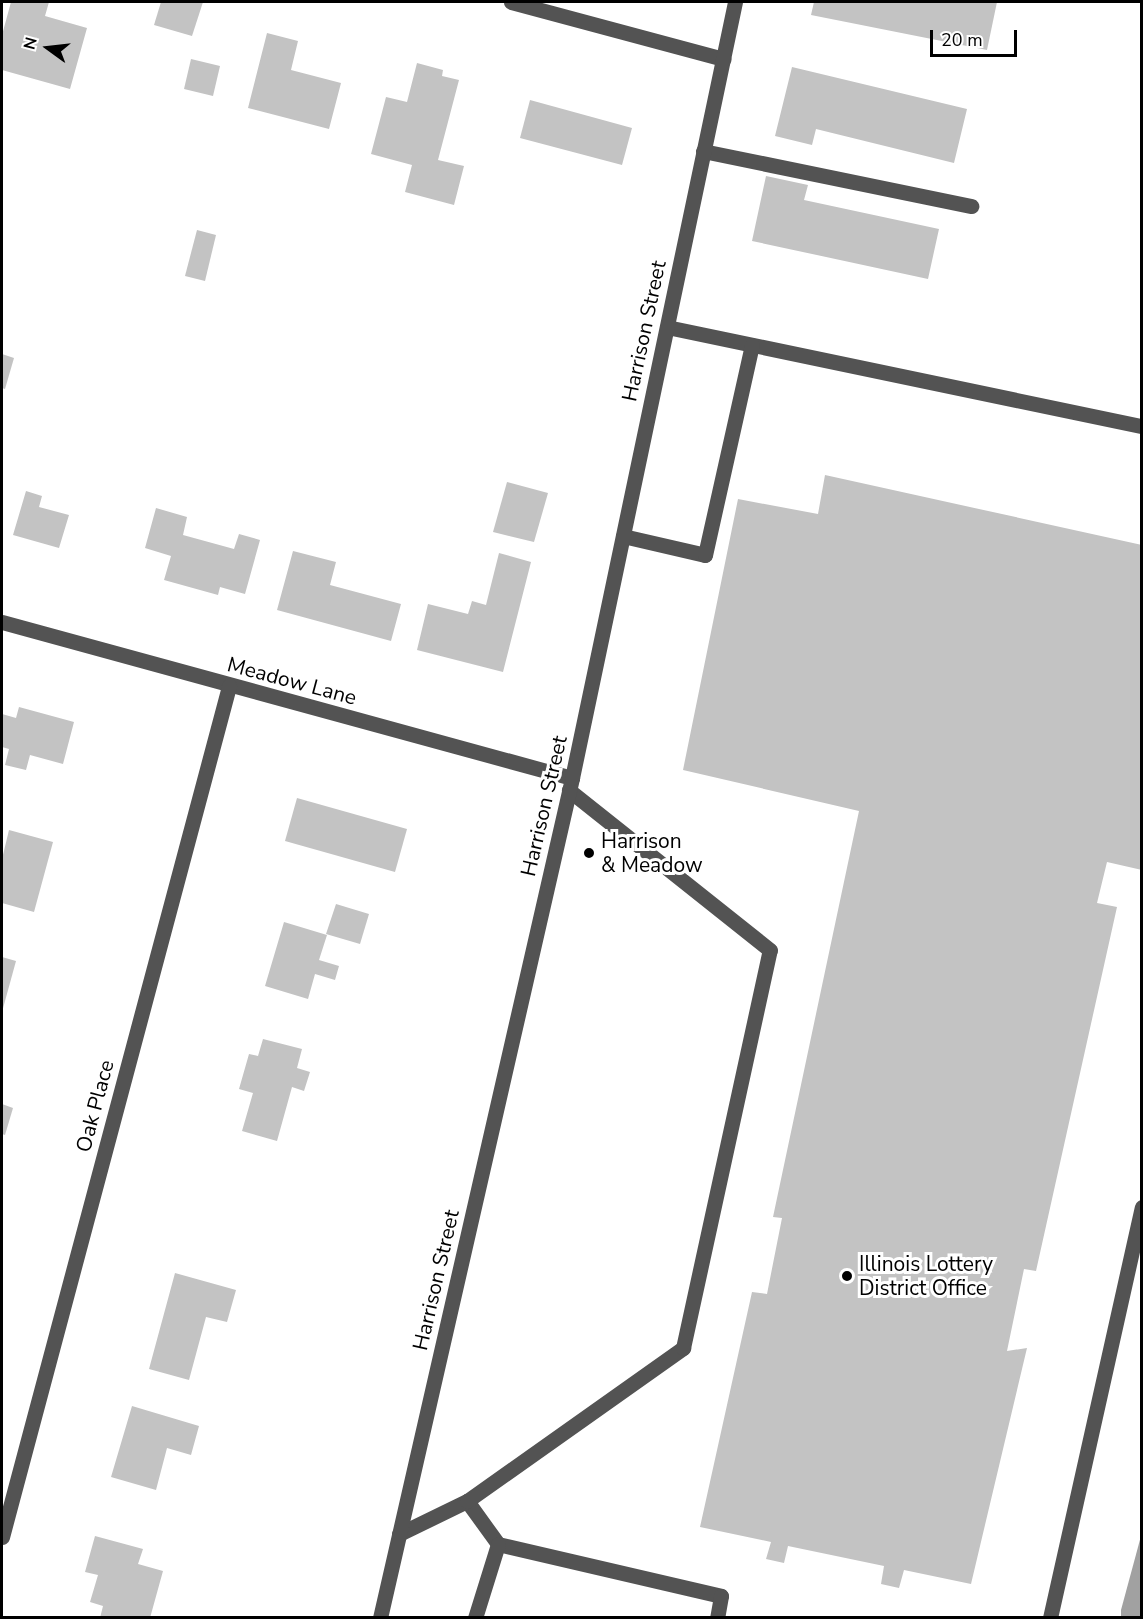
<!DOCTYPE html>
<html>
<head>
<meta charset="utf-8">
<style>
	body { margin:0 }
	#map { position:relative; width:1143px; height:1619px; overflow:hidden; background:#fff; font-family:"Nunito Sans",sans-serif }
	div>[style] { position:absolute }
	.water>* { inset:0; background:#a1a1a1 }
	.building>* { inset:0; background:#c3c3c3 }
	.minor>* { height:15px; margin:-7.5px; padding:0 7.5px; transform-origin:7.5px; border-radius:7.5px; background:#535353 }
	.dots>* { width:16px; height:16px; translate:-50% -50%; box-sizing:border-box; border:3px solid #fff; border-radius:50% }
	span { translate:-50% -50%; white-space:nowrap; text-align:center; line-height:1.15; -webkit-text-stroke:6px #fff; paint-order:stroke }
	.street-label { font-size:21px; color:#000 }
	.poi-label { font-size:21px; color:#000 }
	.left { translate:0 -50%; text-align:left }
	.frame { position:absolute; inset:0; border:3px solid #000; pointer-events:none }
	.north { position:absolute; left:18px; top:18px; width:60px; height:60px; -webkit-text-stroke:4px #fff; paint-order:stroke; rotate:285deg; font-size:16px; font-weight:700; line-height:24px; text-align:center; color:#000 }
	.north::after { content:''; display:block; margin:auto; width:21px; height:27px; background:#000; clip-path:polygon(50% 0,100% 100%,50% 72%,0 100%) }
	.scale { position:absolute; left:930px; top:30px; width:87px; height:27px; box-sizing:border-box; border:3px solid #000; border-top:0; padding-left:8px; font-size:18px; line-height:21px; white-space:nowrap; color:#000; -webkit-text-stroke:4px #fff; paint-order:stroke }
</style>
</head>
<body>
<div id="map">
	<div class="water">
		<div style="clip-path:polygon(1141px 1536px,1141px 1617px,1121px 1617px,1121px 1610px)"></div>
	</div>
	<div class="building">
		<div style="clip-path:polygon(11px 2px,49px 2px,45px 16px,87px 28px,70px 89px,2px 70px,2px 35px)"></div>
		<div style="clip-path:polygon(161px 2px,203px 2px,192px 36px,154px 25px)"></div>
		<div style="clip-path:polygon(814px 2px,997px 2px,987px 50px,811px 15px)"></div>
		<div style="clip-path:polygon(267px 33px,298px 41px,291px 70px,341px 83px,329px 129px,248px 108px)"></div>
		<div style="clip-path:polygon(191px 59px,220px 66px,213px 96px,184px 89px)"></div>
		<div style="clip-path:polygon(417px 63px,443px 70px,442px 76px,459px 80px,438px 160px,464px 166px,454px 205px,405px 192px,412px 165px,371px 154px,386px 97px,407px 102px)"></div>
		<div style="clip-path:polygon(792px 67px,967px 109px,954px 163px,816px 129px,812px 145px,775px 136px)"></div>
		<div style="clip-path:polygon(530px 100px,632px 128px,622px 165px,520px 138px)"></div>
		<div style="clip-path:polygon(766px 176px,808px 185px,804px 200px,939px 229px,928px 279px,752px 241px)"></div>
		<div style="clip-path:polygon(197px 230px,216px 235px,205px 281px,185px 276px)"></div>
		<div style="clip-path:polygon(2px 354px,14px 358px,5px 389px,2px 388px)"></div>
		<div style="clip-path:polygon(825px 475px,1142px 545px,1142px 870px,1107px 862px,1097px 903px,1117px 907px,1036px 1271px,1024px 1269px,1007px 1351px,1027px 1348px,971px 1584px,904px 1570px,899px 1588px,881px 1584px,884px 1566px,788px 1546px,784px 1563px,766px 1559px,771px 1542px,700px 1527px,752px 1292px,767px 1294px,782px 1218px,773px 1217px,859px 811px,683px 770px,738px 499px,818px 514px)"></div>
		<div style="clip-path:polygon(507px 482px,548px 493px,534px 542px,493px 532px)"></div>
		<div style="clip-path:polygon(26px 491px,42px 496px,39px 507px,69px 515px,59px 548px,13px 535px)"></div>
		<div style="clip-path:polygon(156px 508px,187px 517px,183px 535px,234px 549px,239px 534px,260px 540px,245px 594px,220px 587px,218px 595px,164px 580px,171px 556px,145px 548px)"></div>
		<div style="clip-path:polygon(293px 551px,336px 562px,330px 585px,401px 604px,391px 641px,277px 610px)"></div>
		<div style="clip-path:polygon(499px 553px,531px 562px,503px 672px,417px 650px,428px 604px,468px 614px,472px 601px,486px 605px)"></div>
		<div style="clip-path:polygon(19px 707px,74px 722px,63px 764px,30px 755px,26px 770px,5px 765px,9px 749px,2px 747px,2px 714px,16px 718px)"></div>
		<div style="clip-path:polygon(297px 798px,407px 829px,395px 872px,285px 841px)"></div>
		<div style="clip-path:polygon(9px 830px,53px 842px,34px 912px,2px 903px,2px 859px)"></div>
		<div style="clip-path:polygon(336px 904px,369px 914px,360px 944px,326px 934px)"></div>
		<div style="clip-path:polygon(284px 922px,327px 935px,319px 960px,339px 966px,335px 980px,315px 974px,308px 999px,265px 986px)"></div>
		<div style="clip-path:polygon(2px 957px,16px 961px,2px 1012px)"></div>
		<div style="clip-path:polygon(263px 1039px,302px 1049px,297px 1068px,310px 1072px,304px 1091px,292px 1087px,277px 1141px,242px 1131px,253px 1093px,239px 1089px,249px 1054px,258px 1056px)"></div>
		<div style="clip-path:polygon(2px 1104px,13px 1108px,5px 1135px,2px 1134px)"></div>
		<div style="clip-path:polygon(175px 1273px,236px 1290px,227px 1322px,206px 1317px,189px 1380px,149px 1369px)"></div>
		<div style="clip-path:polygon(132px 1406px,199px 1426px,191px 1455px,167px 1448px,156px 1490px,111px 1477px)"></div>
		<div style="clip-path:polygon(95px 1536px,143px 1549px,138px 1564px,163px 1571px,150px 1618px,100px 1618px,103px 1606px,90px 1602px,98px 1575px,85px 1572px)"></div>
	</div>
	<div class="minor">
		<div style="left:511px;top:2px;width:220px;rotate:15deg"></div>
		<div style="left:703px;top:151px;width:274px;rotate:11.6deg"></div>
		<div style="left:667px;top:327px;width:485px;rotate:11.8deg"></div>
		<div style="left:623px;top:536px;width:84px;rotate:13deg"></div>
		<div style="left:705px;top:555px;width:215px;rotate:-77.4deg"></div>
		<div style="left:2px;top:622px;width:591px;rotate:15.31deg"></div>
		<div style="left:467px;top:1501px;width:53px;rotate:54.2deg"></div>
		<div style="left:498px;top:1544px;width:229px;rotate:13.1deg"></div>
		<div style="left:721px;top:1596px;width:22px;rotate:100deg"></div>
		<div style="left:399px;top:1534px;width:76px;rotate:-25.9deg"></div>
		<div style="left:467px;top:1501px;width:265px;rotate:-35.3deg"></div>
		<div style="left:683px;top:1348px;width:407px;rotate:-77.7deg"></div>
		<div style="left:770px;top:950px;width:257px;rotate:-141.5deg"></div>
		<div style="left:2px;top:1537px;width:881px;rotate:-75.06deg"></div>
		<div style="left:380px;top:1618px;width:862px;rotate:-77.12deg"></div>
		<div style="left:572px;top:778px;width:793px;rotate:-78.14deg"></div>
		<div style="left:475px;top:1618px;width:77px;rotate:-72.7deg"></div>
		<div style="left:1050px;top:1618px;width:421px;rotate:-77.4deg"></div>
	</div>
	<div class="dots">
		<div style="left:589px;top:853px;background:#000"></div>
		<div style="left:847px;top:1276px;background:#000"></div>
	</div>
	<div class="street-label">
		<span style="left:644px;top:331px;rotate:-78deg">Harrison Street</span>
		<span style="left:292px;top:681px;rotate:15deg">Meadow Lane</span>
		<span style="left:544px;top:806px;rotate:-77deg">Harrison Street</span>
		<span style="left:95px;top:1106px;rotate:-75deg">Oak Place</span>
		<span style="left:436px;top:1280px;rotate:-77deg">Harrison Street</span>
	</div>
	<div class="poi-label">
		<span class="left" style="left:601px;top:853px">Harrison<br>&amp; Meadow</span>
		<span class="left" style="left:859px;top:1276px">Illinois Lottery<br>District Office</span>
	</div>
	<div class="frame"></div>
	<div class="north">N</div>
	<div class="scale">20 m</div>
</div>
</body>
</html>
